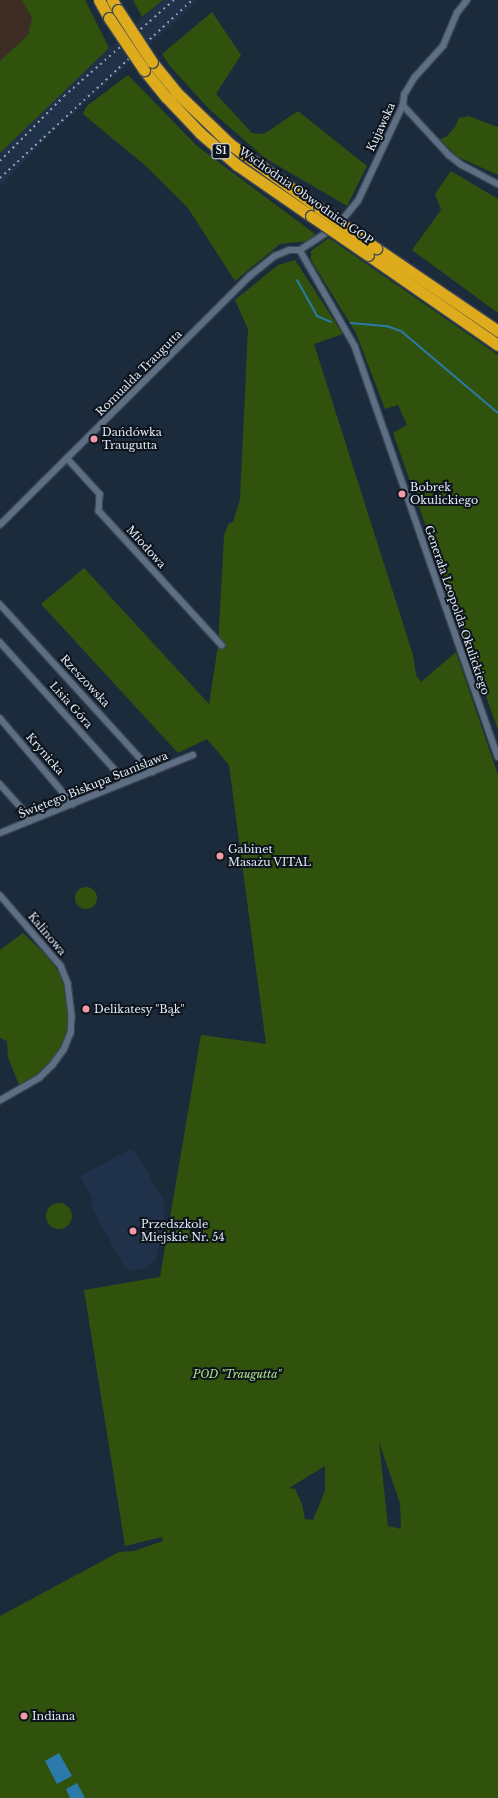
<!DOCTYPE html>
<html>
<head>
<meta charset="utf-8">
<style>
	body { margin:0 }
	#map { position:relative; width:498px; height:1798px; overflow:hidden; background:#1c2b3c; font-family:"Libre Baskerville",serif }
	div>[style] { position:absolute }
	.built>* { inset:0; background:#1f3249 }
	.industrial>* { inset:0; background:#3e2d24 }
	.green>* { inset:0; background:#30520d }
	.round { border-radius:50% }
	.water>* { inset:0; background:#2c7aab }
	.stream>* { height:2px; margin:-1px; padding:0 1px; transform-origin:1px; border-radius:1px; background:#2c7aab }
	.roads { filter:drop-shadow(1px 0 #3a4655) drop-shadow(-1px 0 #3a4655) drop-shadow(0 1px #3a4655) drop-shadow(0 -1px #3a4655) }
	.minor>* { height:5.5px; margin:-2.75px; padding:0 2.75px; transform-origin:2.75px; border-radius:2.75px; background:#5e6f83 }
	.motorway>* { height:11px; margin:-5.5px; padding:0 5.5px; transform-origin:5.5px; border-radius:5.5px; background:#ddab1c }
	.rail>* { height:2px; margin-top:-1px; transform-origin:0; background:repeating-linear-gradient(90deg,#929eac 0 2px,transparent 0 6px) }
	.bridges { filter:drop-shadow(1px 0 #3a4655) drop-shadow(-1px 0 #3a4655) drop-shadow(0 1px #3a4655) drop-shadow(0 -1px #3a4655) }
	.motorway-bridge>* { height:11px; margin:-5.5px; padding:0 5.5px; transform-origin:5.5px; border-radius:5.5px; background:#ddab1c }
	.dots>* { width:11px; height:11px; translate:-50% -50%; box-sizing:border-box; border:2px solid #0c131b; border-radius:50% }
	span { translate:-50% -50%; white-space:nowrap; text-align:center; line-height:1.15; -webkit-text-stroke:4px #0c131b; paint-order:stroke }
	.shield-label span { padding:1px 3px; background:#0c131b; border:1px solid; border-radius:3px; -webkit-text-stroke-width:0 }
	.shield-label { font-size:10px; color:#dfe8f4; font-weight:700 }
	.street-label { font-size:11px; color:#dfe8f4 }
	.poi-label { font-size:11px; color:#dfe8f4 }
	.left { translate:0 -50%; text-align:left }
	.park-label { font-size:11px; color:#b1e788; font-style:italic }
</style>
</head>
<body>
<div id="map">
	<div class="built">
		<div style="clip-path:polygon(163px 0,199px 0,55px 130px,0 186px,0 153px,69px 84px)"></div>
		<div style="clip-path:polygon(131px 1149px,137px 1154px,163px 1200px,165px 1209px,156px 1259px,148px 1267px,132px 1271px,123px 1265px,91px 1206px,92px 1198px,80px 1176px)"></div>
	</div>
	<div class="industrial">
		<div style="clip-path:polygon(0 0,22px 0,32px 18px,28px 35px,0 61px)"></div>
	</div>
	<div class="green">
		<div style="clip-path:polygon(22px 0,85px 0,109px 48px,0 153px,0 61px,28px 35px,32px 18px)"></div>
		<div style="clip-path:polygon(133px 0,163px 0,142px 17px)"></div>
		<div style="clip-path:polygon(212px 12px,241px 55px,216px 94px,252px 133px,264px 134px,298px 111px,367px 166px,347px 206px,265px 158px,210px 110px,170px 66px,162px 54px)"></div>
		<div style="clip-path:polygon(128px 75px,197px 146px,315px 234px,308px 241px,280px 244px,235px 281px,188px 208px,147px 167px,83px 114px,87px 106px)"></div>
		<div style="clip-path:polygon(468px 116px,498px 127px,498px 175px,456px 156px,440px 139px,446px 137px,455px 127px,459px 118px)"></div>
		<div style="clip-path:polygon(451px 171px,498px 199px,498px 313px,412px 250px,441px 210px,435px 194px)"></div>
		<div style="clip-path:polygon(329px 238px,498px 355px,498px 730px,393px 433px,407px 425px,398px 405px,385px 409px,356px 333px,311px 260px,311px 251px)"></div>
		<div style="clip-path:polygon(evenodd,295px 260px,343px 334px,314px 344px,413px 655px,416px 675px,421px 682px,456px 652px,498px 775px,498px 1798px,0 1798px,0 1616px,106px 1559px,119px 1552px,134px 1551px,163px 1541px,162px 1537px,125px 1546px,84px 1290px,160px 1277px,201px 1035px,266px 1044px,229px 765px,207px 739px,178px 753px,41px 604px,84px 568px,209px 704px,218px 646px,224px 536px,228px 524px,233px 522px,240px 500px,248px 329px,235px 300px,278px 265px,295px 260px,379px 1442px,400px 1503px,401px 1529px,388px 1526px,379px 1442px,295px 260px,325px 1466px,325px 1491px,313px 1520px,305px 1519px,302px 1504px,295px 1489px,289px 1488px,325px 1466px)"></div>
		<div class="round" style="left:75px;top:887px;width:22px;height:22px"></div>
		<div style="clip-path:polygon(23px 933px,48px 957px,59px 972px,67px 996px,68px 1022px,64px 1042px,54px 1058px,43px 1071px,19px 1085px,8px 1057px,7px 1041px,0 1038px,0 950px)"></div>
		<div class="round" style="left:46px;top:1203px;width:26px;height:26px"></div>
	</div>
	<div class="water">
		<div style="clip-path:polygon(59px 1753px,72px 1776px,57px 1784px,45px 1761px)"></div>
		<div style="clip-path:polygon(77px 1783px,85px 1798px,70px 1798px,66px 1789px)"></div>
	</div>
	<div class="stream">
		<div style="left:297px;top:280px;width:41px;rotate:60.9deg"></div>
		<div style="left:317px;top:316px;width:15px;rotate:23deg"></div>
		<div style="left:351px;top:323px;width:36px;rotate:5deg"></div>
		<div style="left:387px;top:326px;width:15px;rotate:20deg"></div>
		<div style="left:401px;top:331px;width:127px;rotate:40.2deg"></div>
	</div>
	<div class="roads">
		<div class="minor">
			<div style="left:403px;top:105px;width:68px;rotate:47.4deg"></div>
			<div style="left:449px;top:155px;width:16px;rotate:38deg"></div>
			<div style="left:462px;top:165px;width:41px;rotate:27.8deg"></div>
			<div style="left:340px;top:223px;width:28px;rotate:-51deg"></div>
			<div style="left:358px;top:201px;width:106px;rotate:-64.9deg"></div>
			<div style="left:403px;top:105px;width:10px;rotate:-84deg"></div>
			<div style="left:404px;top:95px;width:21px;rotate:-59deg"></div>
			<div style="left:415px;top:77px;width:42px;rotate:-47.9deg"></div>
			<div style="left:443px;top:46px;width:36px;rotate:-67deg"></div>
			<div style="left:457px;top:13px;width:16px;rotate:-52deg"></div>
			<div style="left:300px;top:250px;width:111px;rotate:60.2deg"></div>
			<div style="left:355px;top:346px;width:435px;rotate:70.8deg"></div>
			<div style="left:300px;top:250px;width:38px;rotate:-33deg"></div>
			<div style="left:67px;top:458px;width:49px;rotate:47.5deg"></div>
			<div style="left:100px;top:494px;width:17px;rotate:93deg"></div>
			<div style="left:99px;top:511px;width:182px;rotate:47.5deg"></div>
			<div style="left:0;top:525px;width:353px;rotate:-44.9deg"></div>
			<div style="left:250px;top:276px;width:32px;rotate:-39deg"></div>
			<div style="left:275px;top:256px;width:15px;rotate:-23deg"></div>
			<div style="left:289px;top:250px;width:11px"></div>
			<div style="left:0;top:604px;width:227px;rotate:47.7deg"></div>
			<div style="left:0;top:642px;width:188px;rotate:48deg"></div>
			<div style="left:0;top:718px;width:113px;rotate:49.7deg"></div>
			<div style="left:0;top:784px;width:39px;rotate:48deg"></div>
			<div style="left:26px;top:813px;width:9px;rotate:63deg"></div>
			<div style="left:0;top:833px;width:208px;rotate:-22deg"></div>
			<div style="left:0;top:895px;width:94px;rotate:49.3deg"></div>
			<div style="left:61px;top:966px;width:18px;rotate:68deg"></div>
			<div style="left:68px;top:983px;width:33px;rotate:83deg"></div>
			<div style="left:72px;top:1016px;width:17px;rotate:93deg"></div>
			<div style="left:71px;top:1033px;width:18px;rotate:112deg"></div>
			<div style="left:64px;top:1050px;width:19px;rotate:126deg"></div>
			<div style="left:53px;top:1065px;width:18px;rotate:135deg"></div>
			<div style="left:40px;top:1078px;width:46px;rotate:150.1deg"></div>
		</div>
		<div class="motorway">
			<div style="left:99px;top:0;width:21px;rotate:61deg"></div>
			<div style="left:112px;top:0;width:12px;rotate:59deg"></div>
			<div style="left:152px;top:62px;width:38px;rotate:51deg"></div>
			<div style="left:176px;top:92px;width:75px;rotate:43.9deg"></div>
			<div style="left:230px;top:144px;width:110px;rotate:35.7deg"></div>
			<div style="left:144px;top:70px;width:35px;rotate:51deg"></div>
			<div style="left:166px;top:97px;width:50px;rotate:46.6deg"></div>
			<div style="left:200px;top:133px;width:49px;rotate:40.9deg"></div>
			<div style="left:237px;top:165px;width:90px;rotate:34.6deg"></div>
			<div style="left:376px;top:248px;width:148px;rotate:34.2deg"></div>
			<div style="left:368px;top:255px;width:158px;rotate:34.7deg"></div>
		</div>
	</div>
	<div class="rail">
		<div style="left:0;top:161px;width:91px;rotate:-45.4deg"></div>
		<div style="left:64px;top:96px;width:146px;rotate:-41.1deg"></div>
		<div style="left:0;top:178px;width:262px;rotate:-42.8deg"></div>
	</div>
	<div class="bridges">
		<div class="motorway-bridge">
			<div style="left:118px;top:10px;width:62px;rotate:56.8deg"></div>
			<div style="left:109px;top:18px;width:63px;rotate:56.1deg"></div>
			<div style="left:319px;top:208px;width:70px;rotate:35.1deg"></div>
			<div style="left:311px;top:216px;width:69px;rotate:34.4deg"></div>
		</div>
	</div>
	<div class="dots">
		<div style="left:94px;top:439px;background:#f49aa6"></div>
		<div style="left:402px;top:494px;background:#f49aa6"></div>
		<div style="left:220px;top:856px;background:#f49aa6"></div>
		<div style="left:86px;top:1009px;background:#f49aa6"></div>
		<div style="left:133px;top:1231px;background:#f49aa6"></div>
		<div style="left:24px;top:1716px;background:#f49aa6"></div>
	</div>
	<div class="shield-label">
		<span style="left:221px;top:151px">S1</span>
	</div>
	<div class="street-label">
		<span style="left:381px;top:127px;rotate:-65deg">Kujawska</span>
		<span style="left:306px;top:196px;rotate:35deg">Wschodnia Obwodnica GOP</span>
		<span style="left:139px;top:373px;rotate:-45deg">Romualda Traugutta</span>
		<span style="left:146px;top:547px;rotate:48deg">Miodowa</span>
		<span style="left:457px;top:610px;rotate:71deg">Generała Leopolda Okulickiego</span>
		<span style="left:85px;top:681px;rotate:47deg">Rzeszowska</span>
		<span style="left:71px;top:705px;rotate:48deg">Lisia Góra</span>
		<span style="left:45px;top:754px;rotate:49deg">Krynicka</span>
		<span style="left:93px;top:785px;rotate:-22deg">Świętego Biskupa Stanisława</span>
		<span style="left:47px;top:934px;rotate:50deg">Kalinowa</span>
	</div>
	<div class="poi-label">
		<span class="left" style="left:102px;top:439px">Dańdówka<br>Traugutta</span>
		<span class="left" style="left:410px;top:494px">Bobrek<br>Okulickiego</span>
		<span class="left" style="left:228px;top:856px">Gabinet<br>Masażu VITAL</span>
		<span class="left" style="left:94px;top:1009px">Delikatesy "Bąk"</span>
		<span class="left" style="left:141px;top:1231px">Przedszkole<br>Miejskie Nr. 54</span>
		<span class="left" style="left:32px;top:1716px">Indiana</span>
	</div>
	<div class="park-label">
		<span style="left:237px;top:1374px">POD "Traugutta"</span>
	</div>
</div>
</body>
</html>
